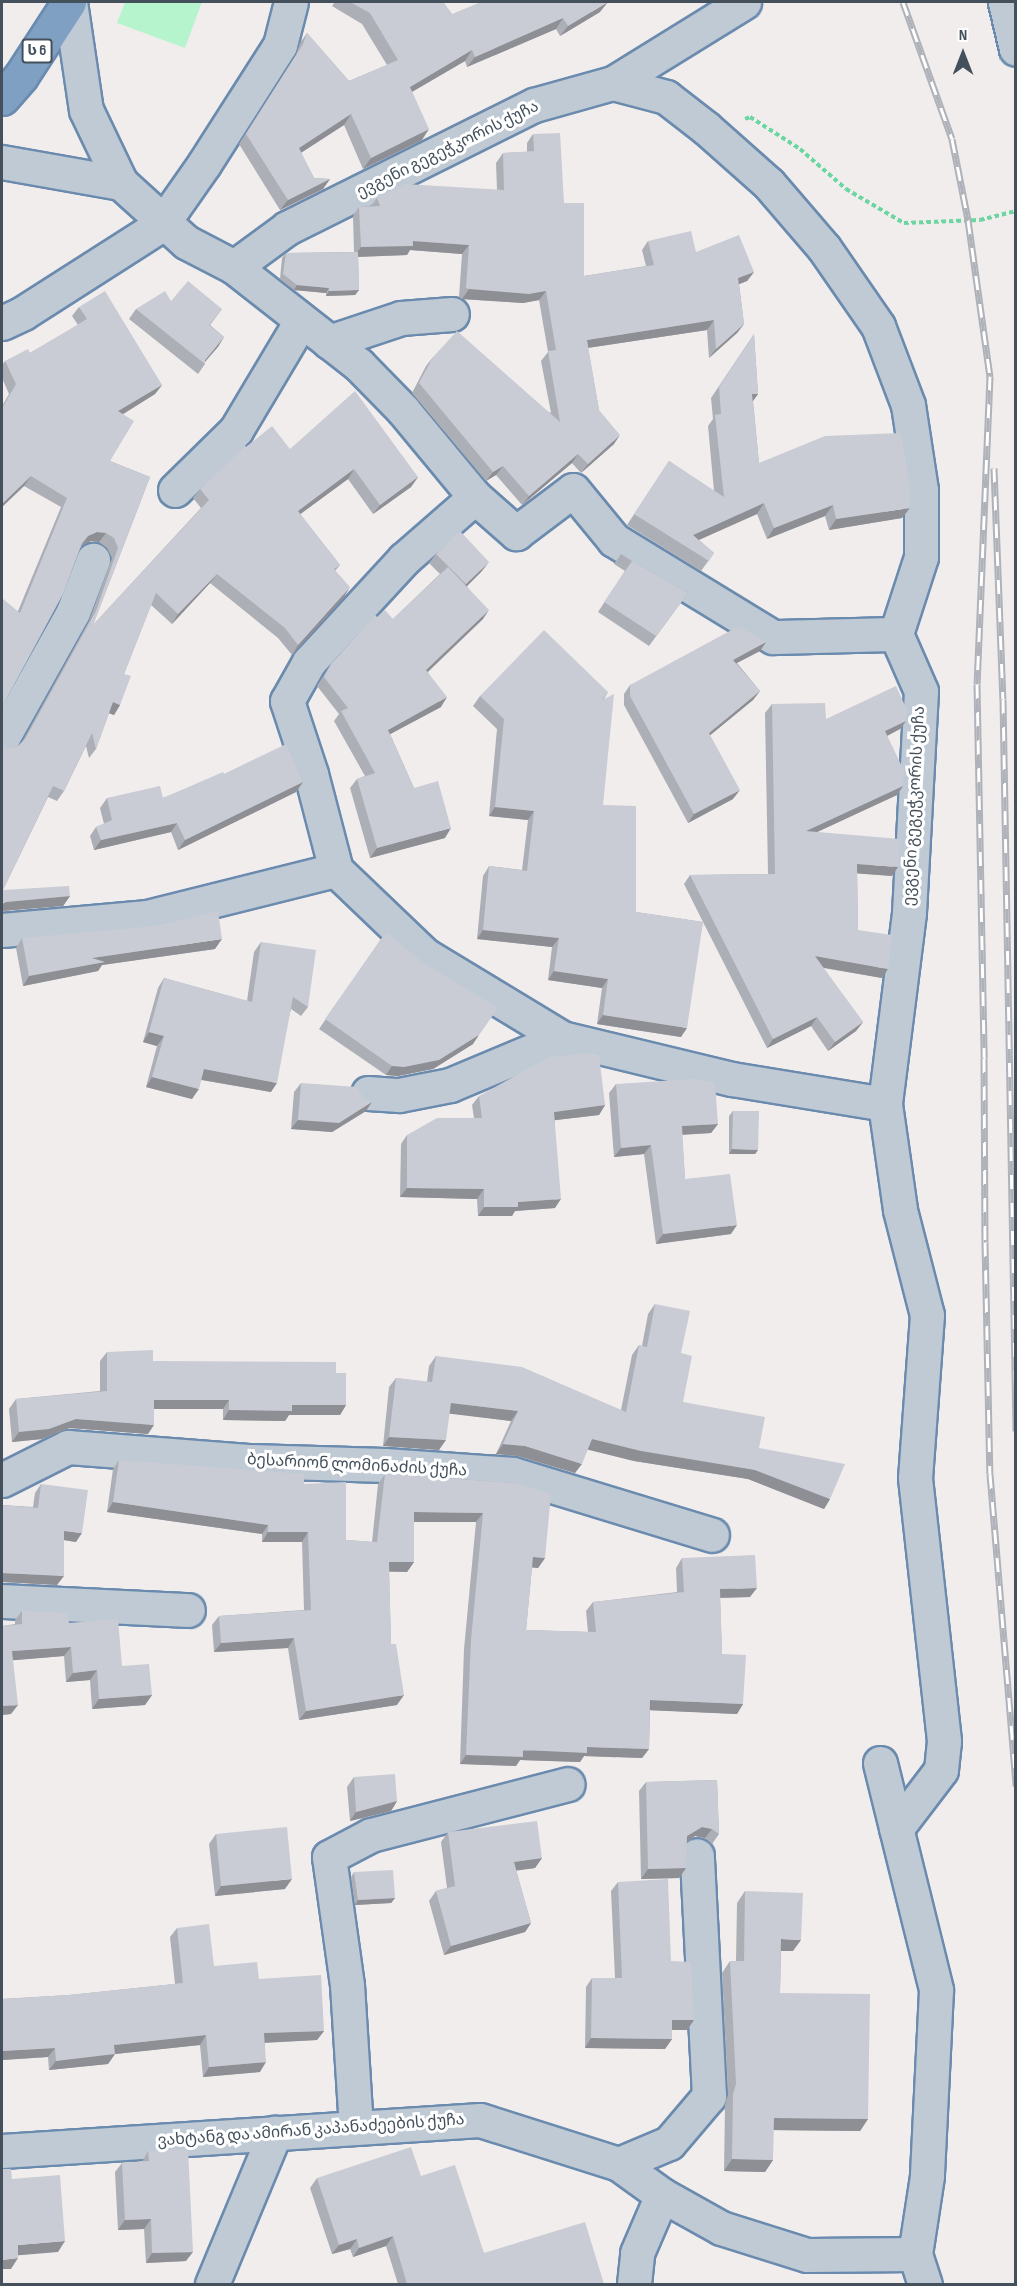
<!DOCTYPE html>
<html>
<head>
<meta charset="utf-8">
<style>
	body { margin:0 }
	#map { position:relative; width:1017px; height:2286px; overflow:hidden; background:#f1eded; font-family:"Sofia Sans Condensed","Noto Sans Georgian",sans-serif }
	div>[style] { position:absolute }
	.green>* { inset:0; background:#b6f4ce }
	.path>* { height:4px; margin-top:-2px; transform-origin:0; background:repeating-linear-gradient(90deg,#6bd6a1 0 4.5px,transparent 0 7.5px) }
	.roads { filter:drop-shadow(2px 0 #6b8bae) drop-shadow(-2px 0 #6b8bae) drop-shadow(0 2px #6b8bae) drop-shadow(0 -2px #6b8bae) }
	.minor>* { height:33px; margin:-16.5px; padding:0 16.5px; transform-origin:16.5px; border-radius:16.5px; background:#bfcad5 }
	.highway>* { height:33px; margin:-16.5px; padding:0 16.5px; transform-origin:16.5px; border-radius:16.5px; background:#7fa0c3 }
	.rail>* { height:7px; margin-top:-3.5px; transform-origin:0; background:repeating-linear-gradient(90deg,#fff 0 14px,#afb3b9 0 28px); box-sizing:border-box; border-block:2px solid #afb3b9 }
	.wall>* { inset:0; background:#adafb6 }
	.shaded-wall>* { inset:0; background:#8d8f94 }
	.building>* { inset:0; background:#c9ccd4 }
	span { translate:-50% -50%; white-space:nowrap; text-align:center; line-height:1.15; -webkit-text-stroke:6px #fff; paint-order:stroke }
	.shield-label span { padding:2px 4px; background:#fff; border:2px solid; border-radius:4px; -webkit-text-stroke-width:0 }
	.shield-label { font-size:15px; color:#44515d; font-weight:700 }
	.street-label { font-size:16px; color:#44515d }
	.frame { position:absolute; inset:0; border:3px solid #44515d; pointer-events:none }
	.north { position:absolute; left:933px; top:24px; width:60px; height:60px; -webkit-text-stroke:4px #fff; paint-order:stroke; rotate:0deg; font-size:16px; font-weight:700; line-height:24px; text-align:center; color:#44515d }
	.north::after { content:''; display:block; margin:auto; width:21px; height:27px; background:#44515d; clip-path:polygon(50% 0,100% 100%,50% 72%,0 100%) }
</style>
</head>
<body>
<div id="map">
	<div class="green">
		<div style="clip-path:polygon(125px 2px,202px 2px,185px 48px,117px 23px)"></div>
	</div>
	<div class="path">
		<div style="left:745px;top:119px;width:5px;rotate:-22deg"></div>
		<div style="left:750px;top:117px;width:59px;rotate:32.6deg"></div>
		<div style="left:800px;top:149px;width:61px;rotate:41deg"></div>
		<div style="left:846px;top:189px;width:67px;rotate:30.4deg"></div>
		<div style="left:904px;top:223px;width:76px;rotate:-2.3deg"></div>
		<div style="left:980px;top:220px;width:37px;rotate:-14deg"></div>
	</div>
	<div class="roads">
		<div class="minor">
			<div style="left:70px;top:2px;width:109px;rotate:81.6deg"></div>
			<div style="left:86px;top:110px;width:81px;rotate:64.4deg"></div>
			<div style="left:121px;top:183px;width:88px;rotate:42.2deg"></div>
			<div style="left:186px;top:242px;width:54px;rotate:27.5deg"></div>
			<div style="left:234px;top:267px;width:159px;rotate:38.1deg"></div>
			<div style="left:359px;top:365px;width:63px;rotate:45.6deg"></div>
			<div style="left:403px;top:410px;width:113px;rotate:50.4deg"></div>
			<div style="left:475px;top:497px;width:55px;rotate:41.3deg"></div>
			<div style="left:516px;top:533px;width:71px;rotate:-37deg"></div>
			<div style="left:573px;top:490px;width:65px;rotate:50.6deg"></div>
			<div style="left:614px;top:540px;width:186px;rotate:31.4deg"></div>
			<div style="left:773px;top:637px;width:123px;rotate:-1.4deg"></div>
			<div style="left:1005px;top:2px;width:48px;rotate:76.8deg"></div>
			<div style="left:613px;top:83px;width:154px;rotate:-31.7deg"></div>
			<div style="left:2px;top:162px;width:121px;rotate:10deg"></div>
			<div style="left:234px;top:267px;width:66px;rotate:-36.3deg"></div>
			<div style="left:287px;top:228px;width:276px;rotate:-26.5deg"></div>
			<div style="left:534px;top:105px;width:82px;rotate:-15.6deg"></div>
			<div style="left:613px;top:83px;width:55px;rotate:14.8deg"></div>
			<div style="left:666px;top:97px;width:51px;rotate:37.8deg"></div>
			<div style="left:706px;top:128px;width:84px;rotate:41.6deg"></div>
			<div style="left:769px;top:184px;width:84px;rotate:49.3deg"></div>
			<div style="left:824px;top:248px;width:95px;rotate:55.3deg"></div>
			<div style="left:878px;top:326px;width:85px;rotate:69.2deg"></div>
			<div style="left:908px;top:405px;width:86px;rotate:81.3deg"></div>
			<div style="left:921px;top:490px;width:67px;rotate:90deg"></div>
			<div style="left:921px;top:557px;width:81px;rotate:108deg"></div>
			<div style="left:896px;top:634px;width:62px;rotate:66.3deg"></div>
			<div style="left:921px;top:691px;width:222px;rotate:93.1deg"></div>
			<div style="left:909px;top:913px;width:193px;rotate:97.2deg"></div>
			<div style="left:885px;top:1104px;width:107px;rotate:81.9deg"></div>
			<div style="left:900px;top:1210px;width:108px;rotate:75.6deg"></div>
			<div style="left:927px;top:1315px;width:163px;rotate:94.2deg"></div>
			<div style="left:915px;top:1478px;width:265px;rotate:83.7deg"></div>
			<div style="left:944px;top:1741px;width:29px;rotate:96deg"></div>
			<div style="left:941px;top:1770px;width:74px;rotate:127.3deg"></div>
			<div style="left:2px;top:323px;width:23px;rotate:-25deg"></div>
			<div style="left:23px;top:313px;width:165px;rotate:-32.6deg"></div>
			<div style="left:162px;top:224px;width:73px;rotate:-55deg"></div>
			<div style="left:204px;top:164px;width:141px;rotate:-57.4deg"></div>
			<div style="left:280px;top:45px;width:44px;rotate:-75.7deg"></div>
			<div style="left:329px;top:342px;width:76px;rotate:-18.4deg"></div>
			<div style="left:401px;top:318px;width:51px;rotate:-4.5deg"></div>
			<div style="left:175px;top:490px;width:86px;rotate:-44.5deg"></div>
			<div style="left:236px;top:430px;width:127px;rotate:-59.2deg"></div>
			<div style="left:2px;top:739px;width:145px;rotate:-60.8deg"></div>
			<div style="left:73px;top:612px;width:56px;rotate:-69deg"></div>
			<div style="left:336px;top:870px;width:123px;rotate:43.7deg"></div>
			<div style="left:425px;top:955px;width:160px;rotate:31.2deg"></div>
			<div style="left:562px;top:1038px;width:175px;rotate:13.6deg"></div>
			<div style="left:732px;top:1079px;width:155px;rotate:9.3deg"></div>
			<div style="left:336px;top:870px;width:99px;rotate:-104.6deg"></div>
			<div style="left:311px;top:774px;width:77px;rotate:-108.2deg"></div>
			<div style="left:287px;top:701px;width:45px;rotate:-60.6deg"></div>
			<div style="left:309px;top:662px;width:140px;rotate:-47.3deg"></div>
			<div style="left:404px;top:559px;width:94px;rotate:-41.1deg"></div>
			<div style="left:2px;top:930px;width:146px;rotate:-5.1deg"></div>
			<div style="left:147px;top:917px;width:195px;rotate:-14deg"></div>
			<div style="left:368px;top:1093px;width:31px;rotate:4deg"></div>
			<div style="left:399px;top:1095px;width:52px;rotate:-11.1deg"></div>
			<div style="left:450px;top:1085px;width:121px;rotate:-22.8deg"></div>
			<div style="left:2px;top:1480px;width:74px;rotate:-26.6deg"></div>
			<div style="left:68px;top:1447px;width:184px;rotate:4.4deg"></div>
			<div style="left:251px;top:1461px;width:134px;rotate:1.7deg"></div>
			<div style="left:385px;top:1465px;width:128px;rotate:4deg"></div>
			<div style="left:513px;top:1474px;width:208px;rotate:17deg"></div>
			<div style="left:2px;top:1601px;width:186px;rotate:2.8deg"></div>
			<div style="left:880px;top:1763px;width:234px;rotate:76.1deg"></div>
			<div style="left:936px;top:1990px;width:186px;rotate:92.8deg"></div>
			<div style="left:927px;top:2176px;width:79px;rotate:98.7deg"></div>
			<div style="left:915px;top:2254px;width:32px;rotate:72deg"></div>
			<div style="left:356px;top:2128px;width:143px;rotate:-93.6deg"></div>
			<div style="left:347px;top:1985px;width:129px;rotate:-98deg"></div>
			<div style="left:329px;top:1857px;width:47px;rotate:-27.6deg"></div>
			<div style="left:371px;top:1835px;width:203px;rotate:-14.5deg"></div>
			<div style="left:2px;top:2151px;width:479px;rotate:-3.7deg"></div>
			<div style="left:480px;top:2120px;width:146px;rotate:17.6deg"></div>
			<div style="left:619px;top:2164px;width:53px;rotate:35.8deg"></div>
			<div style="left:662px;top:2195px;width:68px;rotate:29.2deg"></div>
			<div style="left:721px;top:2228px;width:90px;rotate:17.4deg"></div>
			<div style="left:807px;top:2255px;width:108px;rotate:-0.5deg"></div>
			<div style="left:619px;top:2164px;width:54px;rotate:-22.8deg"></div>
			<div style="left:669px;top:2143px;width:62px;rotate:-49.6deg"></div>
			<div style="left:709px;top:2096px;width:241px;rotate:-92.9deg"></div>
			<div style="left:212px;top:2284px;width:164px;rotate:-67.4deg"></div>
			<div style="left:634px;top:2284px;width:31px;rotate:-84deg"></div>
			<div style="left:637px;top:2253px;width:63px;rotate:-66.7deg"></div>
		</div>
		<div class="highway">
			<div style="left:2px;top:98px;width:29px;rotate:-49deg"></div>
			<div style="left:21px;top:76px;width:88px;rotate:-57deg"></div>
		</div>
	</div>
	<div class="rail">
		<div style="left:903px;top:2px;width:145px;rotate:70.3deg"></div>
		<div style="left:952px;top:139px;width:83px;rotate:78.8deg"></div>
		<div style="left:968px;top:220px;width:158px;rotate:82deg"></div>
		<div style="left:990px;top:376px;width:308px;rotate:92.4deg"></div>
		<div style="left:977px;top:684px;width:374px;rotate:88.9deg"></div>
		<div style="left:984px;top:1058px;width:184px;rotate:89.7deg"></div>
		<div style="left:985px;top:1242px;width:232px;rotate:88.8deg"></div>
		<div style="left:990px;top:1474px;width:313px;rotate:85.2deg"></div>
		<div style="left:994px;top:468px;width:231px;rotate:87.8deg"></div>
		<div style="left:1003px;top:699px;width:732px;rotate:88.98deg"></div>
	</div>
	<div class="wall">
		<div style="clip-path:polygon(335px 2px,443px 2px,452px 14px,600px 12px,560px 36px,556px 29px,467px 67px,465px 61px,412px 92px,422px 140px,363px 169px,344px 125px,301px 153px,314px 178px,330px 179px,323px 189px,280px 210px,239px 144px,296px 55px,300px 43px,307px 33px,349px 81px,387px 65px,362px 24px,332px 6px)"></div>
		<div style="clip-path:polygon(533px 134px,564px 203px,584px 276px,646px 266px,642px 250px,648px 241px,696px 252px,754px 272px,747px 281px,739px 284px,744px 324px,737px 333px,709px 358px,707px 330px,588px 348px,599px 410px,614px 444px,581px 473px,572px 463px,522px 505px,496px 475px,486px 481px,412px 393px,426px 366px,433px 357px,551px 413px,541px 361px,548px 352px,539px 300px,523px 303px,462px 299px,459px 297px,462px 254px,410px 250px,407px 255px,358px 257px,359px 290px,355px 295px,326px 296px,326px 293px,294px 290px,280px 279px,282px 258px,286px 253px,354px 252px,353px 216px,359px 207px,371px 206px,377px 198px,497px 190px,496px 163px,503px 153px,527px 152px,527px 143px)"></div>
		<div style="clip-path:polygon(171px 301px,222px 309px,210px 325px,224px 337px,205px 362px,205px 364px,198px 374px,129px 319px,136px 309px)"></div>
		<div style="clip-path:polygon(79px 307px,162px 385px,155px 394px,123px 414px,110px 461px,150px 477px,93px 625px,201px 508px,193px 498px,200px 489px,246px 447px,290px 449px,418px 477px,411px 487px,373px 514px,348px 479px,300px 514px,340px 565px,335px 571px,344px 597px,292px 655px,278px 638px,210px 583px,172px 624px,151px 605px,124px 674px,120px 705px,114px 715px,109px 713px,96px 749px,89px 758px,86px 746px,64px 791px,57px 801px,48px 797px,3px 890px,70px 896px,63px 906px,2px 911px,10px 748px,18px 746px,22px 742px,89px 621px,112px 558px,107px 548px,99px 542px,91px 541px,82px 545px,2px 707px,18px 611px,61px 507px,24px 486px,2px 507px,2px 406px,9px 394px,2px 378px,2px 365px,5px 361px,30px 353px,78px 325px,72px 316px)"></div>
		<div style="clip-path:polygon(754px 334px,758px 394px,753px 401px,759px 463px,902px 518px,829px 530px,825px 516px,767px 539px,757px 514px,699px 540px,714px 553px,701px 571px,627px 525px,669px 461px,714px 491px,708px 426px,713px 419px,711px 398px)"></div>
		<div style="clip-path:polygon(436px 554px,482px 571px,467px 586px,483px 619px,428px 672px,441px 707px,390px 734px,414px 788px,445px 838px,370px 858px,350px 788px,357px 779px,365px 776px,334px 721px,339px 714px,317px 686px,331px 664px,377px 617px,393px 619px,440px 574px,429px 563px)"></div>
		<div style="clip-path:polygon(621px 554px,688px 593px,649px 646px,598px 612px,625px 571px,614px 564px)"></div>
		<div style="clip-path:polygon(766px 642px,760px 651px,737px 663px,760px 691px,753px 700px,710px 735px,733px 799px,688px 823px,624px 705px,624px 694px,630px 685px)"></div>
		<div style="clip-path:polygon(608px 692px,604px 699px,603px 805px,636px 912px,703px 922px,684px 884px,690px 875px,768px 874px,765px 713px,772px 704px,826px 719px,906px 721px,900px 729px,887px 736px,903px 786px,897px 795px,817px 832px,892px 876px,857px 873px,858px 930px,882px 978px,823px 968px,863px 1022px,856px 1031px,828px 1051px,811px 1026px,767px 1048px,703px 922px,681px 1037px,597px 1024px,602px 988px,548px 980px,552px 947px,477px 939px,483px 876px,489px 866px,522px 870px,528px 820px,489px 816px,497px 729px,473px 706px,480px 696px)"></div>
		<div style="clip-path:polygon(224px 774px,303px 782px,296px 792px,178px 850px,171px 832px,94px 850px,90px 836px,96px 827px,104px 824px,100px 808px,107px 798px,163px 798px)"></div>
		<div style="clip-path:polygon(386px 932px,473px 1044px,433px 1069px,398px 1076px,386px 1075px,319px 1029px)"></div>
		<div style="clip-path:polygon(22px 938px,215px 949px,102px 965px,98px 971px,23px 986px,16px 948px)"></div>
		<div style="clip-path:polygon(261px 942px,308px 1007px,301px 1016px,291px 1009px,271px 1092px,201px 1080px,192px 1099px,146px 1087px,157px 1046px,143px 1042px,158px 988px,164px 978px,247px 1001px,254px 952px)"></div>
		<div style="clip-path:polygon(301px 1083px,366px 1111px,332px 1132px,291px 1129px,294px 1092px)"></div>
		<div style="clip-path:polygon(616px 1084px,718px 1124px,711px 1133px,682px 1135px,685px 1179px,731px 1234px,656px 1244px,644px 1154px,614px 1157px,609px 1093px)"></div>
		<div style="clip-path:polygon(479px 1096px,605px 1105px,599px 1115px,555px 1120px,555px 1208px,515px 1211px,512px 1216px,478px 1216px,477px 1199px,400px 1197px,401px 1144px,407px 1135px,474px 1118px,472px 1105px)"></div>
		<div style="clip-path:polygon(733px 1111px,758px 1150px,755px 1154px,729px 1154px,729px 1116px)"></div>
		<div style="clip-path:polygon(655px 1304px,681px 1353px,683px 1402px,759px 1448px,830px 1499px,824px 1509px,748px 1479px,634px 1461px,588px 1449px,575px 1473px,518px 1456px,496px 1454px,511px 1421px,449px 1413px,439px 1450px,383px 1446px,389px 1387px,396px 1378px,427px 1382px,429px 1366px,436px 1356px,621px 1410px,632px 1355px,639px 1345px,642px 1346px,648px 1314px)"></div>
		<div style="clip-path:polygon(107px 1352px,153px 1361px,336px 1373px,346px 1405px,340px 1415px,289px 1415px,285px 1421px,223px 1420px,223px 1409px,154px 1409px,148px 1434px,69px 1428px,42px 1439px,12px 1442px,9px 1409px,16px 1399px,100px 1391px,100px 1361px)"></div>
		<div style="clip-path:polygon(119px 1460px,304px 1484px,346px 1540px,372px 1542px,378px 1484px,385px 1474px,516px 1483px,545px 1558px,538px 1568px,532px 1567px,526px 1630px,588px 1632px,586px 1611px,593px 1602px,677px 1592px,676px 1568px,682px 1558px,750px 1597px,720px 1598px,722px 1654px,743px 1704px,737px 1714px,650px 1710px,649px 1749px,642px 1758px,584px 1756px,580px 1762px,520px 1760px,516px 1766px,460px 1764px,464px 1649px,476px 1522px,414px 1522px,414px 1562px,407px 1572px,389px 1572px,391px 1644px,397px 1705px,299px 1720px,288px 1648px,214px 1652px,212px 1625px,219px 1616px,304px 1610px,302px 1542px,262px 1542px,262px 1534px,107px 1512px,113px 1469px)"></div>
		<div style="clip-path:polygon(41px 1484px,76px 1542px,64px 1540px,57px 1585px,2px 1582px,2px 1505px,33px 1507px,35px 1493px)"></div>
		<div style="clip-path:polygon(22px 1611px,69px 1623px,122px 1666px,152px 1695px,145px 1705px,92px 1709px,90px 1680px,66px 1682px,64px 1656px,13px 1660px,11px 1714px,2px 1715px,2px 1626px,15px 1624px,15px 1620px)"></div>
		<div style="clip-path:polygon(354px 1777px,397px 1801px,391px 1811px,350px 1821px,347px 1787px)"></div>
		<div style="clip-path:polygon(717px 1780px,719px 1834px,712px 1844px,705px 1838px,695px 1836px,686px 1842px,686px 1868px,679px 1878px,641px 1879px,639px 1791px,646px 1782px)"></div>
		<div style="clip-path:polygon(448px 1832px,542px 1858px,535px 1868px,516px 1870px,531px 1923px,525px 1932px,444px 1955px,429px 1901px,436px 1891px,447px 1888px,441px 1842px)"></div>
		<div style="clip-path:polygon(216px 1834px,285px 1889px,215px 1896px,209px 1844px)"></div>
		<div style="clip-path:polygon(354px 1872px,395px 1898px,391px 1903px,355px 1905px,351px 1877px)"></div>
		<div style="clip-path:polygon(618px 1882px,671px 1961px,694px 2020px,687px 2030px,672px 2030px,672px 2039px,665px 2049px,585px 2048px,586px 1987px,592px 1978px,615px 1978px,611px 1891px)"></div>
		<div style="clip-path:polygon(745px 1891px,793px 1951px,781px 1951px,780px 1993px,868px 2119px,860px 2131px,773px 2130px,773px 2160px,765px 2172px,724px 2171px,725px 2105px,728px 2095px,722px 1973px,730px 1961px,736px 1961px,737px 1903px)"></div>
		<div style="clip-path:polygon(177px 1928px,214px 1966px,259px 1979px,324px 2031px,317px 2040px,265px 2043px,260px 2072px,203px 2077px,200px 2045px,115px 2054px,108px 2064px,49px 2070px,48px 2057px,2px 2060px,2px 1999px,69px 1995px,175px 1984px,170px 1937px)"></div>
		<div style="clip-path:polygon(148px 2151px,186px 2261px,146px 2263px,144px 2229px,118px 2230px,115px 2172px,122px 2163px,142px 2162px)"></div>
		<div style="clip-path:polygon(421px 2176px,484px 2253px,604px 2284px,398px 2284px,386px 2246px,353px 2257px,350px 2249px,332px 2254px,310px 2188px,317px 2178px)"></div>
	</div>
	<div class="shaded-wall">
		<div style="clip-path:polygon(608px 2px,600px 12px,560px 36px,568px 26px)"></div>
		<div style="clip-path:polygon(563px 18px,556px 29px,467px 67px,475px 57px)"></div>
		<div style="clip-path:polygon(472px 50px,465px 61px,403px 97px,410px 87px)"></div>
		<div style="clip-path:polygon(351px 114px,344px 125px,291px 159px,299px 148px)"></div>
		<div style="clip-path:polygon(429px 129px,422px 140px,363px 169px,371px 158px)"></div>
		<div style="clip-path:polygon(330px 179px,323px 189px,280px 210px,288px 200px)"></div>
		<div style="clip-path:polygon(413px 241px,469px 245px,462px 254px,410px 250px,407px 255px,354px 257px,361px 247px)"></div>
		<div style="clip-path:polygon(754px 272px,747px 281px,732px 287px,738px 278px)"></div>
		<div style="clip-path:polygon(297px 285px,329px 288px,326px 293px,294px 290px)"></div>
		<div style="clip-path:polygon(469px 289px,546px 291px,539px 300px,523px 303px,462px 299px)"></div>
		<div style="clip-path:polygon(359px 290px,355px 295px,326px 296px,329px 291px)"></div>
		<div style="clip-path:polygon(714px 320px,707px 330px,580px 349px,587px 340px)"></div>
		<div style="clip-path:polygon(744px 324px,737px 333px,709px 358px,716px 349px)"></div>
		<div style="clip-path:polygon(224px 337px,218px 347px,204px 363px,203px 363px)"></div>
		<div style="clip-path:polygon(162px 385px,155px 394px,112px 421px,118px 411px)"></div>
		<div style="clip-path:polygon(752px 394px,758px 394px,750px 405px)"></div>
		<div style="clip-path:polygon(620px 435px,614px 444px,581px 473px,588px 464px)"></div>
		<div style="clip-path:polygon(578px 454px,572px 463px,522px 505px,529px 496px)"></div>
		<div style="clip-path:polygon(503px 466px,496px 475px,486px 481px,493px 472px)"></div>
		<div style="clip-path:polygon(354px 469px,348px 479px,291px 521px,298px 511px)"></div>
		<div style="clip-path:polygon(31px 476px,24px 486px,2px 507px,2px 504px)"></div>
		<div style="clip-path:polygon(418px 477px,411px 487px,373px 514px,380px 505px)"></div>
		<div style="clip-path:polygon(764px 503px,757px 514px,685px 546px,693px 535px)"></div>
		<div style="clip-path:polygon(833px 505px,825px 516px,767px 539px,774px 528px)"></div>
		<div style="clip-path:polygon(910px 508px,902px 518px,829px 530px,836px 519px)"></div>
		<div style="clip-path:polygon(97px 532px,106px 533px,99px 542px,91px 541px,82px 545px,76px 553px,88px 536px)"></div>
		<div style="clip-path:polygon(489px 562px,482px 571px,459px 594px,466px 584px)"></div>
		<div style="clip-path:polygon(217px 574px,210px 583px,172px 624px,178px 614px)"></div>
		<div style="clip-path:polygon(350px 587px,344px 597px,292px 655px,298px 645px)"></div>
		<div style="clip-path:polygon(489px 610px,483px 619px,420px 679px,426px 670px)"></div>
		<div style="clip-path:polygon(766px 642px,760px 651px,727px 668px,733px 660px)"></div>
		<div style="clip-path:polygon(760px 691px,753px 700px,702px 742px,709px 733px)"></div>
		<div style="clip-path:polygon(447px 697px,441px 707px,381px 739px,388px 730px)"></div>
		<div style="clip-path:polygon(113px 702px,120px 705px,114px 715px,106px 712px)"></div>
		<div style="clip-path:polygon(906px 721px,900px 729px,879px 740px,885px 731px)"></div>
		<div style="clip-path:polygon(303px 782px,296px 792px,178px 850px,185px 840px)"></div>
		<div style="clip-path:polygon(903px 786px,897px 795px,800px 840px,806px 831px)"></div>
		<div style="clip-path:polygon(740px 790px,733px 799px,688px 823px,694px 814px)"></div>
		<div style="clip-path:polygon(495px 807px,534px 811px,528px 820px,489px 816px)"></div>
		<div style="clip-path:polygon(177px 823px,171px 832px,94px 850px,101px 840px)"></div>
		<div style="clip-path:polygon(451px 828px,445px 838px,370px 858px,377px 848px)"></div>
		<div style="clip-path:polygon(857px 864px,898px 867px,892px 876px,851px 873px)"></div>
		<div style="clip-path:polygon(70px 896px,63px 906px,2px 911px,2px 904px,6px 902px)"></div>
		<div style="clip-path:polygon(483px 930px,559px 938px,552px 947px,477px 939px)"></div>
		<div style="clip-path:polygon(222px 939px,215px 949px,102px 965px,98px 971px,23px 986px,29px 976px,92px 958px)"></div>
		<div style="clip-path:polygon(815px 956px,888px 969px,882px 978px,809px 965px)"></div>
		<div style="clip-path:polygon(554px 971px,608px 979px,602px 988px,548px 980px)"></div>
		<div style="clip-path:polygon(603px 1015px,687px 1028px,681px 1037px,597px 1024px)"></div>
		<div style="clip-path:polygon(817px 1017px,811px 1026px,767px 1048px,773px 1039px)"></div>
		<div style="clip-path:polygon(863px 1022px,856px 1031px,828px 1051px,835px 1042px)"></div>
		<div style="clip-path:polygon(149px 1032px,164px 1036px,157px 1046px,143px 1042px)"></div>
		<div style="clip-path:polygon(479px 1035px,473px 1044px,433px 1069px,398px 1076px,386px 1075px,392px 1066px)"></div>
		<div style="clip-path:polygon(204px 1069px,277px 1083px,271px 1092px,197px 1079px)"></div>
		<div style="clip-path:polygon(152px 1077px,199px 1089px,192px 1099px,146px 1087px)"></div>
		<div style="clip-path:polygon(372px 1102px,366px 1111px,332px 1132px,291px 1129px,298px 1120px)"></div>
		<div style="clip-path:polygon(605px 1105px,599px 1115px,548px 1121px,554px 1112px)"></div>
		<div style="clip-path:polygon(718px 1124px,711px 1133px,675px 1135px,682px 1126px)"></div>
		<div style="clip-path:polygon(651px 1145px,644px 1154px,614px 1157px,621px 1148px)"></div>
		<div style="clip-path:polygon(732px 1149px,758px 1150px,755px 1154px,729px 1154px)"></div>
		<div style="clip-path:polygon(407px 1188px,484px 1189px,477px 1199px,400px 1197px)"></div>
		<div style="clip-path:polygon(561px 1199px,555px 1208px,515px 1211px,512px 1216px,478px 1216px,484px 1207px,518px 1202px)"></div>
		<div style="clip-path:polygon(737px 1225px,731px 1234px,656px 1244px,663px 1234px)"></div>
		<div style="clip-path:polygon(154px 1400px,229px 1400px,223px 1409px,147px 1409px)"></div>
		<div style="clip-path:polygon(451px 1403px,518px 1411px,511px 1421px,444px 1413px)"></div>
		<div style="clip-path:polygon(292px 1405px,346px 1405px,340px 1415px,289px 1415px,285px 1421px,223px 1420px,229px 1410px)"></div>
		<div style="clip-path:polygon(76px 1419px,154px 1425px,148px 1434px,69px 1428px,42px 1439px,12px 1442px,19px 1432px)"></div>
		<div style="clip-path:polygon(389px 1437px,446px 1440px,439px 1450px,383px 1446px)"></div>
		<div style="clip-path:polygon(592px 1439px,755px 1470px,830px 1499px,824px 1509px,748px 1479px,634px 1461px,585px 1449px)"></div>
		<div style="clip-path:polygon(503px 1444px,525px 1446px,582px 1464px,575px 1473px,518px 1456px,496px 1454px)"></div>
		<div style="clip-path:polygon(113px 1502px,268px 1525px,262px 1534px,107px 1512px)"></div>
		<div style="clip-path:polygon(414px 1512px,483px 1513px,476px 1522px,408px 1522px)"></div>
		<div style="clip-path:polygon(64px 1531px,82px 1533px,76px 1542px,57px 1539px)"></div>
		<div style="clip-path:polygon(268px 1532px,308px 1532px,302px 1542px,262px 1542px)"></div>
		<div style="clip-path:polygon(533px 1557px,545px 1558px,538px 1568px,526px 1567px)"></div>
		<div style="clip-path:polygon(389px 1562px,414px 1562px,407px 1572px,383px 1571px)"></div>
		<div style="clip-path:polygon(2px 1573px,64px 1576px,57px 1585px,2px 1582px)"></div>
		<div style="clip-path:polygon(757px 1588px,750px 1597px,713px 1598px,720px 1589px)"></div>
		<div style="clip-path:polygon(294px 1638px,288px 1648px,214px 1652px,221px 1643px)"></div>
		<div style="clip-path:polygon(71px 1647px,64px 1656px,5px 1661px,12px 1651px)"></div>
		<div style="clip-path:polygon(97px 1670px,90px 1680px,66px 1682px,73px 1673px)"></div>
		<div style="clip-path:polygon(152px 1695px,145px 1705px,92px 1709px,99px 1699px)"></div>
		<div style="clip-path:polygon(404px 1695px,397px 1705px,299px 1720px,306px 1711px)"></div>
		<div style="clip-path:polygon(650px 1700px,743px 1704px,737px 1714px,644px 1710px)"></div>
		<div style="clip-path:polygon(18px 1705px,11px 1714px,2px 1715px,2px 1706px)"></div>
		<div style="clip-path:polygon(587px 1747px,649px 1749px,642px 1758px,584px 1756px,580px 1762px,520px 1760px,516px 1766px,460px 1764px,466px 1755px)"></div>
		<div style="clip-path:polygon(397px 1801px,391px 1811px,350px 1821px,356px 1812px)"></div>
		<div style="clip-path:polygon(702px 1827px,712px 1829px,705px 1838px,695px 1836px,680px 1846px,687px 1836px)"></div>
		<div style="clip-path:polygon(542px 1858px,535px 1868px,507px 1872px,514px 1862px)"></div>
		<div style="clip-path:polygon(686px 1868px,679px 1878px,641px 1879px,648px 1869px)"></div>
		<div style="clip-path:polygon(292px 1879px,285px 1889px,215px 1896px,221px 1886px)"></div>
		<div style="clip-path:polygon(395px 1898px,391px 1903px,355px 1905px,358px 1900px)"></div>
		<div style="clip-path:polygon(531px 1923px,525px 1932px,444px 1955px,451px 1946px)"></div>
		<div style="clip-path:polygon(781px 1939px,801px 1940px,793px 1951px,773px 1951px)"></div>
		<div style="clip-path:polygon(672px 2020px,694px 2020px,687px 2030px,665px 2030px)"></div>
		<div style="clip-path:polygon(324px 2031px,317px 2040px,257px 2043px,264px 2033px)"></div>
		<div style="clip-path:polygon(206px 2035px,200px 2045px,115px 2054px,108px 2064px,49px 2070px,56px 2061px,114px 2045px)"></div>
		<div style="clip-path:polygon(591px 2038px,672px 2039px,665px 2049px,585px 2048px)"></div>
		<div style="clip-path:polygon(55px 2048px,48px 2057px,2px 2060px,2px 2051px)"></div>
		<div style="clip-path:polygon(266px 2062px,260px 2072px,203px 2077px,209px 2067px)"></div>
		<div style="clip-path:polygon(774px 2118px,868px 2119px,860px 2131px,765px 2130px)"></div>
		<div style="clip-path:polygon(732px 2159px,773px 2160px,765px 2172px,724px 2171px)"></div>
		<div style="clip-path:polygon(151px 2219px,144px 2229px,118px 2230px,125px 2220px)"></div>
		<div style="clip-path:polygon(393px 2236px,386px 2246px,353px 2257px,359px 2248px)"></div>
		<div style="clip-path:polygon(357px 2239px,350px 2249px,332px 2254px,339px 2245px)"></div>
		<div style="clip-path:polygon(65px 2241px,58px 2252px,10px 2256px,18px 2245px)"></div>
		<div style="clip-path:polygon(193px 2252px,186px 2261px,146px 2263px,152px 2253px)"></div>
		<div style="clip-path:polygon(18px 2258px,11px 2269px,2px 2269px,2px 2260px)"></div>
	</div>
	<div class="building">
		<div style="clip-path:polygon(350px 2px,443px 2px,452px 14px,481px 2px,608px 2px,568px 26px,563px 18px,475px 57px,472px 50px,410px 87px,429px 129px,371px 158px,351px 114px,299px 148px,314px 178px,330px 179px,288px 200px,246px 134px,303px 44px,307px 33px,349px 81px,398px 60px,370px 13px)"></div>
		<div style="clip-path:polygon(560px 133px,564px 203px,584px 203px,584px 276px,654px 265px,648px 241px,691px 231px,696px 252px,739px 235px,754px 272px,738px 278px,744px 324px,716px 349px,714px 320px,587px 340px,599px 410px,620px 435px,588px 464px,578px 454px,529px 496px,503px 466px,493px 472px,419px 383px,433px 357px,457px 331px,560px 422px,548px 351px,556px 350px,546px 291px,529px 294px,469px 289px,466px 288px,469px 245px,413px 241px,413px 246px,361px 247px,359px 207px,380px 206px,377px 198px,405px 184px,504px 190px,503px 153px,534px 151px,533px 134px)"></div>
		<div style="clip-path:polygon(358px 252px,359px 290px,329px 291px,329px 288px,297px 285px,283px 274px,286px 253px)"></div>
		<div style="clip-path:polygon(188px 281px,222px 309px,209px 325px,224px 337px,205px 360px,205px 364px,136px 309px,165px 291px,171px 301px)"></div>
		<div style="clip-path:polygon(105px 291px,162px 385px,118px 411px,134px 421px,110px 461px,150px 477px,93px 625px,209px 500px,200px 489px,245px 445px,246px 447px,272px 426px,290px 449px,355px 391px,418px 477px,380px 505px,354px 469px,298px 511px,340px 565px,334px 569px,350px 587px,298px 645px,285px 628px,217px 574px,178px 614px,156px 593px,124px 674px,131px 676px,120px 705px,113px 702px,96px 749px,92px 733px,64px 791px,53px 786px,3px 890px,69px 886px,70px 896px,6px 902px,2px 904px,2px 746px,10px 748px,18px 746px,25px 739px,96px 611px,118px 548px,114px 538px,106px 533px,97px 532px,88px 536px,82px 543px,63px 594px,2px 707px,2px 598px,20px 613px,67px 498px,31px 476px,2px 504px,2px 408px,16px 384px,5px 361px,28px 349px,30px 353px,87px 319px,79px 307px)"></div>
		<div style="clip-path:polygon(754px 334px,758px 394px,752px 394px,759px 463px,825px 436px,901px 433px,910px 486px,910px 508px,836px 519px,833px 505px,774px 528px,764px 503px,693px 535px,714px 553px,709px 561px,634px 514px,669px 461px,724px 497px,715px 415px,721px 414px,719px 387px)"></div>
		<div style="clip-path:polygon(460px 531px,489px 562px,466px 584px,436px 554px)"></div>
		<div style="clip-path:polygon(621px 554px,688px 593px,656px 636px,604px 602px,632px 561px)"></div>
		<div style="clip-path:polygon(448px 567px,489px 610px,426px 670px,447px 697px,388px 730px,414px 788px,438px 781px,451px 828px,377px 848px,357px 779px,375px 773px,341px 711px,348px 708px,324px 677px,331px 664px,375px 615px,377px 617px,385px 610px,393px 619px)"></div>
		<div style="clip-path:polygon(739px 626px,766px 642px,733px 660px,760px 691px,709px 733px,740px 790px,694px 814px,630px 696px,630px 685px)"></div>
		<div style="clip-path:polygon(544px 630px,608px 692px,602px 700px,614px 694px,603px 805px,636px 806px,636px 912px,703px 922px,687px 1028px,603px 1015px,608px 979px,554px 971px,559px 938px,483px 930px,489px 866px,527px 871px,534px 811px,495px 807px,504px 719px,480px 696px)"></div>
		<div style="clip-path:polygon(896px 686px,907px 710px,906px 721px,885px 731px,904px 771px,903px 786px,806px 831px,900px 839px,898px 867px,857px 864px,858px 930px,892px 935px,888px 969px,815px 956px,863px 1022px,835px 1042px,817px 1017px,773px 1039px,690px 875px,775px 874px,772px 704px,825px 703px,826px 719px)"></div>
		<div style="clip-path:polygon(286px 744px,303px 782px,185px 840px,177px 823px,101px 840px,96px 827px,112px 820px,107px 798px,160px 786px,163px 798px,223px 772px,224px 774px)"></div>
		<div style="clip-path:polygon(218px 911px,222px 939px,92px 958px,105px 962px,29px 976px,22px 938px,156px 926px)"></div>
		<div style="clip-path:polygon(386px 932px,422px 962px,498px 1008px,479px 1035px,439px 1060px,404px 1067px,392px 1066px,325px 1019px)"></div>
		<div style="clip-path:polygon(261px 942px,316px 950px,308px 1007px,293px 997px,277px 1083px,204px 1069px,199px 1089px,152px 1077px,164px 1036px,149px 1032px,164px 978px,252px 1002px)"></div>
		<div style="clip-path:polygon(587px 1053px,599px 1055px,605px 1105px,554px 1112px,561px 1199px,518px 1202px,518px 1207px,484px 1207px,484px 1189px,407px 1188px,407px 1135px,437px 1118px,482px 1118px,479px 1096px,549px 1057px)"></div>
		<div style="clip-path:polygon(695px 1079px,715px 1083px,718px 1124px,682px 1126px,685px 1179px,730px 1174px,737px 1225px,663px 1234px,651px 1145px,621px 1148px,616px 1084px)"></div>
		<div style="clip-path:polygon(301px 1083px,357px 1087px,364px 1099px,372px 1102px,339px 1123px,298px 1120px)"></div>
		<div style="clip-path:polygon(733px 1111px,759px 1111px,758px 1150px,732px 1149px)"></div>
		<div style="clip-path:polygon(655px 1304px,690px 1311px,681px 1353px,692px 1356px,683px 1402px,765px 1417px,759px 1448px,845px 1464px,830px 1499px,755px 1470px,641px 1451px,592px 1439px,582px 1464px,525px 1446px,503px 1444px,518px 1411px,451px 1403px,446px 1440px,389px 1437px,396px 1378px,432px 1382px,436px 1356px,522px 1367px,626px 1412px,639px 1345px,647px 1347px)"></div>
		<div style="clip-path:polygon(153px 1350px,153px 1361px,336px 1362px,336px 1373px,346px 1373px,346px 1405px,292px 1405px,292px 1411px,229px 1410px,229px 1400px,154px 1400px,154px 1425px,76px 1419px,49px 1429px,19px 1432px,16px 1399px,107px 1391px,107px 1352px)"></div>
		<div style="clip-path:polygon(119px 1460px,304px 1474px,304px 1484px,346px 1482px,346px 1540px,377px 1542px,385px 1474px,516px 1483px,551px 1494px,545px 1558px,533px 1557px,526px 1630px,596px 1632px,593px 1602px,684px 1592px,682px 1558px,755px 1555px,757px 1588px,720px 1589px,722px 1654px,746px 1655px,743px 1704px,650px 1700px,649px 1749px,587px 1747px,587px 1753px,523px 1750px,523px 1757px,466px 1755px,471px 1640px,483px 1513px,414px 1512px,414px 1562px,389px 1562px,391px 1644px,396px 1644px,404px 1695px,306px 1711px,294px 1638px,221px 1643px,219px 1616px,311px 1610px,308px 1532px,268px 1532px,268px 1525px,113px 1502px)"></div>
		<div style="clip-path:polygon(41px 1484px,88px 1490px,82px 1533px,64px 1531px,64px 1576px,2px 1573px,2px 1505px,38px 1508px)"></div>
		<div style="clip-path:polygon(22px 1611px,68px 1613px,69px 1623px,118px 1619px,122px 1666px,149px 1664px,152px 1695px,99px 1699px,97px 1670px,73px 1673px,71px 1647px,12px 1651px,18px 1705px,2px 1706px,2px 1626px,22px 1624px)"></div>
		<div style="clip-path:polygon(395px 1774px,397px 1801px,356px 1812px,354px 1777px)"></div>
		<div style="clip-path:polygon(717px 1780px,719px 1834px,712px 1829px,702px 1827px,687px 1836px,686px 1868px,648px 1869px,646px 1782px)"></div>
		<div style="clip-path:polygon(537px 1821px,542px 1858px,514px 1862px,531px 1923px,451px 1946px,436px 1891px,455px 1886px,448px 1832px)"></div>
		<div style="clip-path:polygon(287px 1827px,292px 1879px,221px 1886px,216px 1834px)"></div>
		<div style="clip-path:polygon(393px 1870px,395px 1898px,358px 1900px,354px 1872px)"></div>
		<div style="clip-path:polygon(668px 1879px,671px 1961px,691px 1962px,694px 2020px,672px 2020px,672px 2039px,591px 2038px,592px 1978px,622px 1978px,618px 1882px)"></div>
		<div style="clip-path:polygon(745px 1891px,803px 1893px,801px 1940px,781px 1939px,780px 1993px,870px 1994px,868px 2119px,774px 2118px,773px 2160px,732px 2159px,733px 2094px,736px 2084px,730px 1961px,744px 1961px)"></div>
		<div style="clip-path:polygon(209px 1924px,214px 1966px,257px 1962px,259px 1979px,321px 1975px,324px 2031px,264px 2033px,266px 2062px,209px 2067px,206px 2035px,114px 2045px,115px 2054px,56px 2061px,55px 2048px,2px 2051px,2px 1999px,69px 1995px,183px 1983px,177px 1928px)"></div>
		<div style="clip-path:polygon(411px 2147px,421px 2176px,455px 2165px,484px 2253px,585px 2222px,604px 2284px,407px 2284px,393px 2236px,359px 2248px,357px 2239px,339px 2245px,317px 2178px)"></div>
		<div style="clip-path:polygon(188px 2149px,193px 2252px,152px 2253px,151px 2219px,125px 2220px,122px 2163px,149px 2161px,148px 2151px)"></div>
		<div style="clip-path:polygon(2px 2169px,11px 2169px,12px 2179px,60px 2175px,65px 2241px,18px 2245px,18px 2258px,2px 2260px)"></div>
	</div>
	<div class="shield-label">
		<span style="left:37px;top:51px">ს 6</span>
	</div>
	<div class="street-label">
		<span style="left:448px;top:150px;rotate:-26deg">ევგენი გეგეჭკორის ქუჩა</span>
		<span style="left:915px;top:806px;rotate:-87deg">ევგენი გეგეჭკორის ქუჩა</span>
		<span style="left:357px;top:1466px;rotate:3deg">ბესარიონ ლომინაძის ქუჩა</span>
		<span style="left:311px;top:2131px;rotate:-4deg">ვახტანგ და ამირან კაპანაძეების ქუჩა</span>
	</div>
	<div class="frame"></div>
	<div class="north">N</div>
</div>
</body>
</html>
